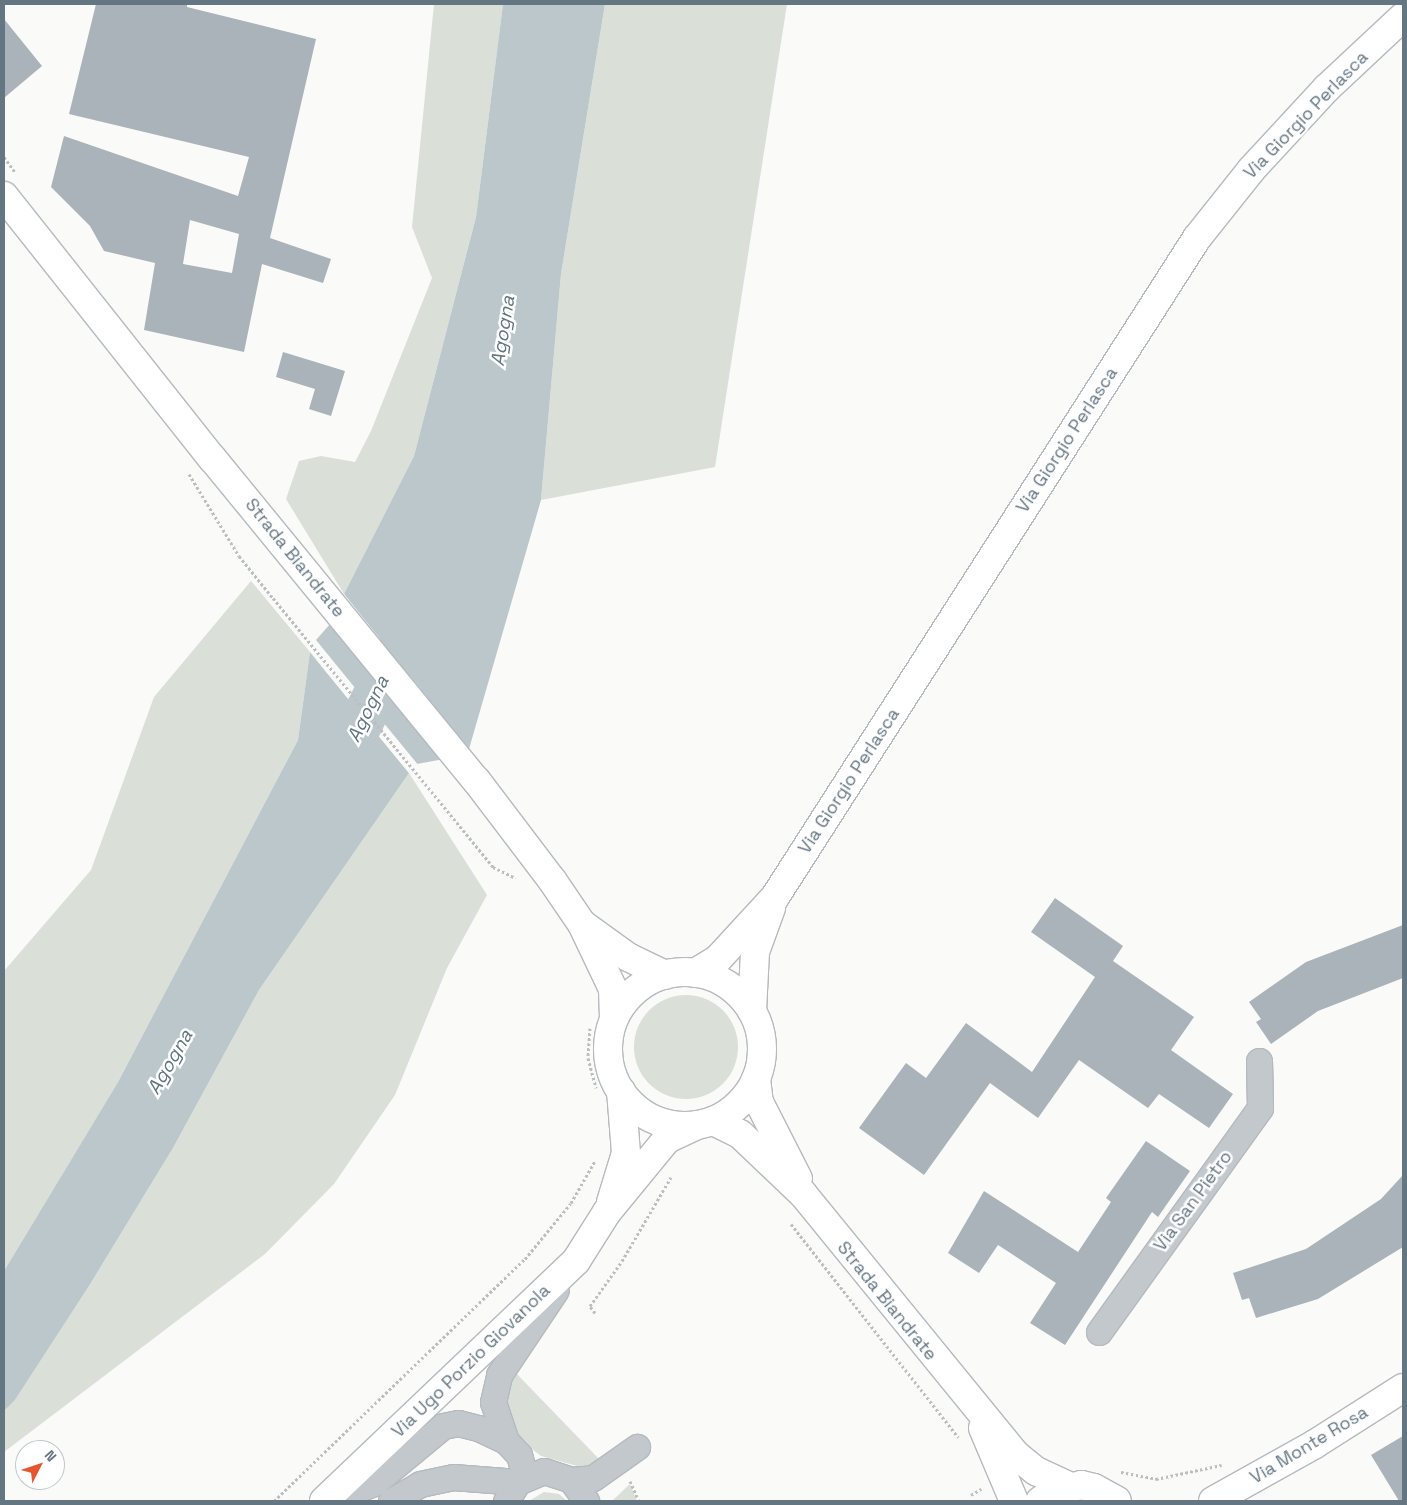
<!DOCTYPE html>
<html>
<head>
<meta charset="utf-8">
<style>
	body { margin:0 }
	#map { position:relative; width:1407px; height:1505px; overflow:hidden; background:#fafaf8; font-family:"Space Grotesk",sans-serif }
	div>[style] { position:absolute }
	.green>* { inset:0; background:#dadfd7 }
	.round { border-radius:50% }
	.water>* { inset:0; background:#bbc7cb }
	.pier>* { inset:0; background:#fafaf8 }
	.river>* { height:44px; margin:-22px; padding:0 22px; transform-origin:22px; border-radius:22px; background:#bbc7cb }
	.building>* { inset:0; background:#aab3b9 }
	.path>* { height:3px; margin-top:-1.5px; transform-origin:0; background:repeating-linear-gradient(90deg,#bbbfc2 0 2.5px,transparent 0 5px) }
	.roads { filter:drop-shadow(1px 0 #b5babe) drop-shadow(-1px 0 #b5babe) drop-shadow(0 1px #b5babe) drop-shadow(0 -1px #b5babe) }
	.minor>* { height:25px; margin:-12.5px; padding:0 12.5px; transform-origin:12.5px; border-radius:12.5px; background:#c3c8cc }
	.major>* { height:28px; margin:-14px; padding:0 14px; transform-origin:14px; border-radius:14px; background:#fff }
	.major>.ring { margin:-14px; padding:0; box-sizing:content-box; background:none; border:28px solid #fff; border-radius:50% }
	span { translate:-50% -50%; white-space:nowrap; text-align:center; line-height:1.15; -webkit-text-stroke:5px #fff; paint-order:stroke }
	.street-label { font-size:18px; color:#657683 }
	.water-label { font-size:19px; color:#60757c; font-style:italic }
	.frame { position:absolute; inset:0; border:5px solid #657683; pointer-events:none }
	.north { position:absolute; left:15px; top:1440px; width:50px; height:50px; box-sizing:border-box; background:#fff; border:1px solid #c1c8cd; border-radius:50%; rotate:49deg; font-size:14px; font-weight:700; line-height:20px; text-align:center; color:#657683 }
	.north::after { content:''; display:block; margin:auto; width:18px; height:22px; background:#e4572e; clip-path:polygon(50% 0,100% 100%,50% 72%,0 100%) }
</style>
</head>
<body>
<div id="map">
	<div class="green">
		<div style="clip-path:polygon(434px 4px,503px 4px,476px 217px,414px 456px,344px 594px,286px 499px,299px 461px,321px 456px,355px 462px,371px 431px,432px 278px,412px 227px)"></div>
		<div style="clip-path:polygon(605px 4px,787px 4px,715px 467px,541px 500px,561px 274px)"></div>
		<div style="clip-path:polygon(251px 581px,310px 652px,298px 740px,118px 1082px,4px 1271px,4px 971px,91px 870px,154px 697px)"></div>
		<div style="clip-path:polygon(409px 773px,487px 895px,447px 968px,395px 1095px,334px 1184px,265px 1254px,4px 1452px,4px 1411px,15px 1400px,89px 1286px,173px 1148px,259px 990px)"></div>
		<div class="round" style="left:634px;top:995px;width:104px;height:104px"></div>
		<div style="clip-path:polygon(513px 1370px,600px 1460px,591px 1466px,581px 1467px,541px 1456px,519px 1439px,506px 1411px,505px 1393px)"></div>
		<div style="clip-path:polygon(630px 1484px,637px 1501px,612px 1501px)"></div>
		<div style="clip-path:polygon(544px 1492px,559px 1494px,567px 1501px,529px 1501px)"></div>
	</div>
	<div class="water">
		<div style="clip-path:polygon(503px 4px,605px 4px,561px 274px,541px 500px,469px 749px,344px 594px,414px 456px,476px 217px)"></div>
		<div style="clip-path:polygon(331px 623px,444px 759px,417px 764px,316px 640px)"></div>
		<div style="clip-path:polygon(310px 652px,409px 773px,259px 990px,173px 1148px,89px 1286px,15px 1400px,4px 1411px,4px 1271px,118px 1082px,298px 740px)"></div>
	</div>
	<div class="pier">
		<div style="clip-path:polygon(344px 594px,411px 679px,470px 751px,343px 596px)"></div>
		<div style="clip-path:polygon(314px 638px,334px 663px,419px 766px,415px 766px)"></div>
		<div style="clip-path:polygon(308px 650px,411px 771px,411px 775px,409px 773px)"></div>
	</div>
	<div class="river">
		<div style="left:337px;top:771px;width:132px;rotate:-63.4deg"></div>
	</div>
	<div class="building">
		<div style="clip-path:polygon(evenodd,96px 4px,187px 4px,187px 7px,316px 39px,270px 238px,331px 259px,323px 283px,262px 264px,244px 352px,144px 330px,155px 263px,104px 251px,90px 226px,51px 187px,64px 136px,238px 196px,249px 157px,69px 114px,96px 4px,190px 220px,239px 234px,232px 273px,183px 264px,190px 220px)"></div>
		<div style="clip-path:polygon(4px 19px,42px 66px,4px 98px)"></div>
		<div style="clip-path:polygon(283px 352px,345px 371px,331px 416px,309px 409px,315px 389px,276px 377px)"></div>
		<div style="clip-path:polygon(1055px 898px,1123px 946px,1113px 961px,1194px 1017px,1171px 1050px,1233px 1094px,1209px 1128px,1159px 1094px,1148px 1108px,1079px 1060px,1038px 1118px,990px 1083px,924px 1175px,859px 1128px,906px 1063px,926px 1078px,966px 1023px,1032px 1072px,1095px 977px,1031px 932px)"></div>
		<div style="clip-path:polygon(1403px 925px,1403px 978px,1318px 1011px,1271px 1044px,1256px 1022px,1261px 1019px,1249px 1002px,1306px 962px)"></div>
		<div style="clip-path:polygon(1146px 1141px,1190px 1171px,1158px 1217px,1152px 1212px,1065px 1345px,1030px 1323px,1056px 1283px,998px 1245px,979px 1273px,948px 1253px,984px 1191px,1078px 1252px,1111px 1202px,1106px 1198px)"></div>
		<div style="clip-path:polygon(1403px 1175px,1403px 1247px,1318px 1299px,1256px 1318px,1249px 1298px,1242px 1300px,1233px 1273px,1306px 1249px,1381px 1199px)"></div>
		<div style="clip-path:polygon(1403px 1436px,1403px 1501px,1399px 1501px,1371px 1455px)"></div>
	</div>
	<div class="path">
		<div style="left:4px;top:157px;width:19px;rotate:54deg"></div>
		<div style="left:189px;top:474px;width:96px;rotate:58.6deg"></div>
		<div style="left:239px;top:556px;width:54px;rotate:51deg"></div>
		<div style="left:273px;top:598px;width:348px;rotate:50.7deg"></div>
		<div style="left:493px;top:867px;width:25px;rotate:26deg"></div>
		<div style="left:590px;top:1028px;width:30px;rotate:94deg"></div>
		<div style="left:588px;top:1058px;width:31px;rotate:75deg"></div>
		<div style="left:791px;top:1224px;width:271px;rotate:51.9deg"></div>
		<div style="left:595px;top:1313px;width:9px;rotate:-126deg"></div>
		<div style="left:590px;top:1306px;width:55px;rotate:-54.6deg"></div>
		<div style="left:622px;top:1261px;width:97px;rotate:-59.7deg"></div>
		<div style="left:1121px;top:1472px;width:36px;rotate:11deg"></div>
		<div style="left:1156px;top:1479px;width:67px;rotate:-12deg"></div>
		<div style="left:630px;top:1481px;width:22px;rotate:66deg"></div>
		<div style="left:971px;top:1495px;width:12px;rotate:-31deg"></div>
		<div style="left:274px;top:1501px;width:349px;rotate:-44deg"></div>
		<div style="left:525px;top:1259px;width:72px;rotate:-50.6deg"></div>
		<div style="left:571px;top:1203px;width:48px;rotate:-60.3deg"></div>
	</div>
	<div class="roads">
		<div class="minor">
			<div style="left:1099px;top:1332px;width:276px;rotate:-54.3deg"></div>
			<div style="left:1260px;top:1108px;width:47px;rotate:-91.2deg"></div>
			<div style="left:525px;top:1477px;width:23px;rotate:-105deg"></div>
			<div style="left:519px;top:1455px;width:19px;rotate:-133deg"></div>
			<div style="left:506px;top:1441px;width:41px;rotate:-108.4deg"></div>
			<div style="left:493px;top:1402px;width:28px;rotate:-77deg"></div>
			<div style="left:499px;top:1375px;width:102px;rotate:-56.2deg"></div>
			<div style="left:571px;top:1480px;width:22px;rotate:-5deg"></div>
			<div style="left:593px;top:1478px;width:54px;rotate:-35.2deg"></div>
			<div style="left:328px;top:1501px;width:49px;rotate:-21.4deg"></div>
			<div style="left:374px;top:1483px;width:89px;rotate:-39.6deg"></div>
			<div style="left:443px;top:1426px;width:15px;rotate:-11deg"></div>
			<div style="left:458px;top:1423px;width:21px;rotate:14deg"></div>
			<div style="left:478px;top:1428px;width:31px;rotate:25deg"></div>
			<div style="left:391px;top:1501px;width:34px;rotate:-30deg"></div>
			<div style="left:420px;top:1484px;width:34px;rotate:-12deg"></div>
			<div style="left:453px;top:1477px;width:65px;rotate:4.4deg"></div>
			<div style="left:506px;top:1501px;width:22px;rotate:-58deg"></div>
			<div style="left:518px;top:1482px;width:28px;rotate:-23deg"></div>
			<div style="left:544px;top:1471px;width:28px;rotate:18deg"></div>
			<div style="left:571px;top:1480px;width:26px;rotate:54deg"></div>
		</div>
		<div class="major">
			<div style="left:4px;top:196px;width:335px;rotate:51.6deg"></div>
			<div style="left:212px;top:458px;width:416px;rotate:50.7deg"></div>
			<div style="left:476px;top:780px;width:126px;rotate:52.8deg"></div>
			<div style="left:552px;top:880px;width:53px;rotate:55.7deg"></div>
			<div style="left:582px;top:924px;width:72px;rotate:64.5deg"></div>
			<div style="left:613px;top:989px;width:29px;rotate:88deg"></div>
			<div style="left:585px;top:926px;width:53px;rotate:35.8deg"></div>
			<div style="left:628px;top:957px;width:41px;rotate:25.9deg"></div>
			<div class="ring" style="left:608px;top:972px;width:126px;height:126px"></div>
			<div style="left:695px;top:973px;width:26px;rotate:-31deg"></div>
			<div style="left:717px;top:960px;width:86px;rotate:-47.4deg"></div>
			<div style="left:775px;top:897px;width:783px;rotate:-57.37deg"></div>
			<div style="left:1197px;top:238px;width:87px;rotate:-51.5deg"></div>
			<div style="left:1251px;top:170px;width:112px;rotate:-47.2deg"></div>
			<div style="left:1327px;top:88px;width:104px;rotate:-43.1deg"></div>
			<div style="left:752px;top:1011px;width:59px;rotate:-87.1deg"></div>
			<div style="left:755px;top:952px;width:47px;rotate:-70deg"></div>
			<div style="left:756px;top:1079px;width:23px;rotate:83deg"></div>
			<div style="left:759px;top:1102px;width:86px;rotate:63.1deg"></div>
			<div style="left:713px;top:1121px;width:30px;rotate:26deg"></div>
			<div style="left:740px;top:1134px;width:87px;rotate:43.6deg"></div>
			<div style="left:803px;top:1194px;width:337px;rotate:50.8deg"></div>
			<div style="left:1016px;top:1455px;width:26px;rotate:39deg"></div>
			<div style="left:1036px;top:1471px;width:35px;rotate:25deg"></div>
			<div style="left:611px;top:1202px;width:51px;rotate:-73deg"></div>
			<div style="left:626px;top:1153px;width:62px;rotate:-94.6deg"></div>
			<div style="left:983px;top:1428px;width:79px;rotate:67deg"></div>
			<div style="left:324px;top:1501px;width:348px;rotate:-43.6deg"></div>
			<div style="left:576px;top:1261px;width:58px;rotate:-57.7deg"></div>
			<div style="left:607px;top:1212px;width:94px;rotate:-50.6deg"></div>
			<div style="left:667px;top:1139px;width:33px;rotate:-25deg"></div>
			<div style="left:1040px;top:1501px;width:16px;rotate:-35deg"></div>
			<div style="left:1053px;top:1492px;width:29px;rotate:-14deg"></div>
			<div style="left:1081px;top:1485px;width:13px;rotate:13deg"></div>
			<div style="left:1094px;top:1488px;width:26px;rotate:29deg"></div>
			<div style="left:1213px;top:1501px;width:117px;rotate:-29.2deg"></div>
			<div style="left:1315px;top:1444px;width:104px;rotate:-32.5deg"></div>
		</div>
	</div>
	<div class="street-label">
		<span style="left:1306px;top:115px;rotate:-46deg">Via Giorgio Perlasca</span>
		<span style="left:1067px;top:440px;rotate:-57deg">Via Giorgio Perlasca</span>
		<span style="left:295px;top:558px;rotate:51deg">Strada Biandrate</span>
		<span style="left:849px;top:781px;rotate:-57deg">Via Giorgio Perlasca</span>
		<span style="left:1193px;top:1201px;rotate:-54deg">Via San Pietro</span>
		<span style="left:887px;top:1301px;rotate:51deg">Strada Biandrate</span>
		<span style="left:471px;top:1361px;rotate:-44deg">Via Ugo Porzio Giovanola</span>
		<span style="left:1309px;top:1445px;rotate:-31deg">Via Monte Rosa</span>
	</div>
	<div class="water-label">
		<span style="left:503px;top:331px;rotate:-81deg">Agogna</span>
		<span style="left:368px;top:709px;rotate:-64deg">Agogna</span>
		<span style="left:170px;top:1062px;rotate:-60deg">Agogna</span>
	</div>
	<div class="frame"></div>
	<div class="north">N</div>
</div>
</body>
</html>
